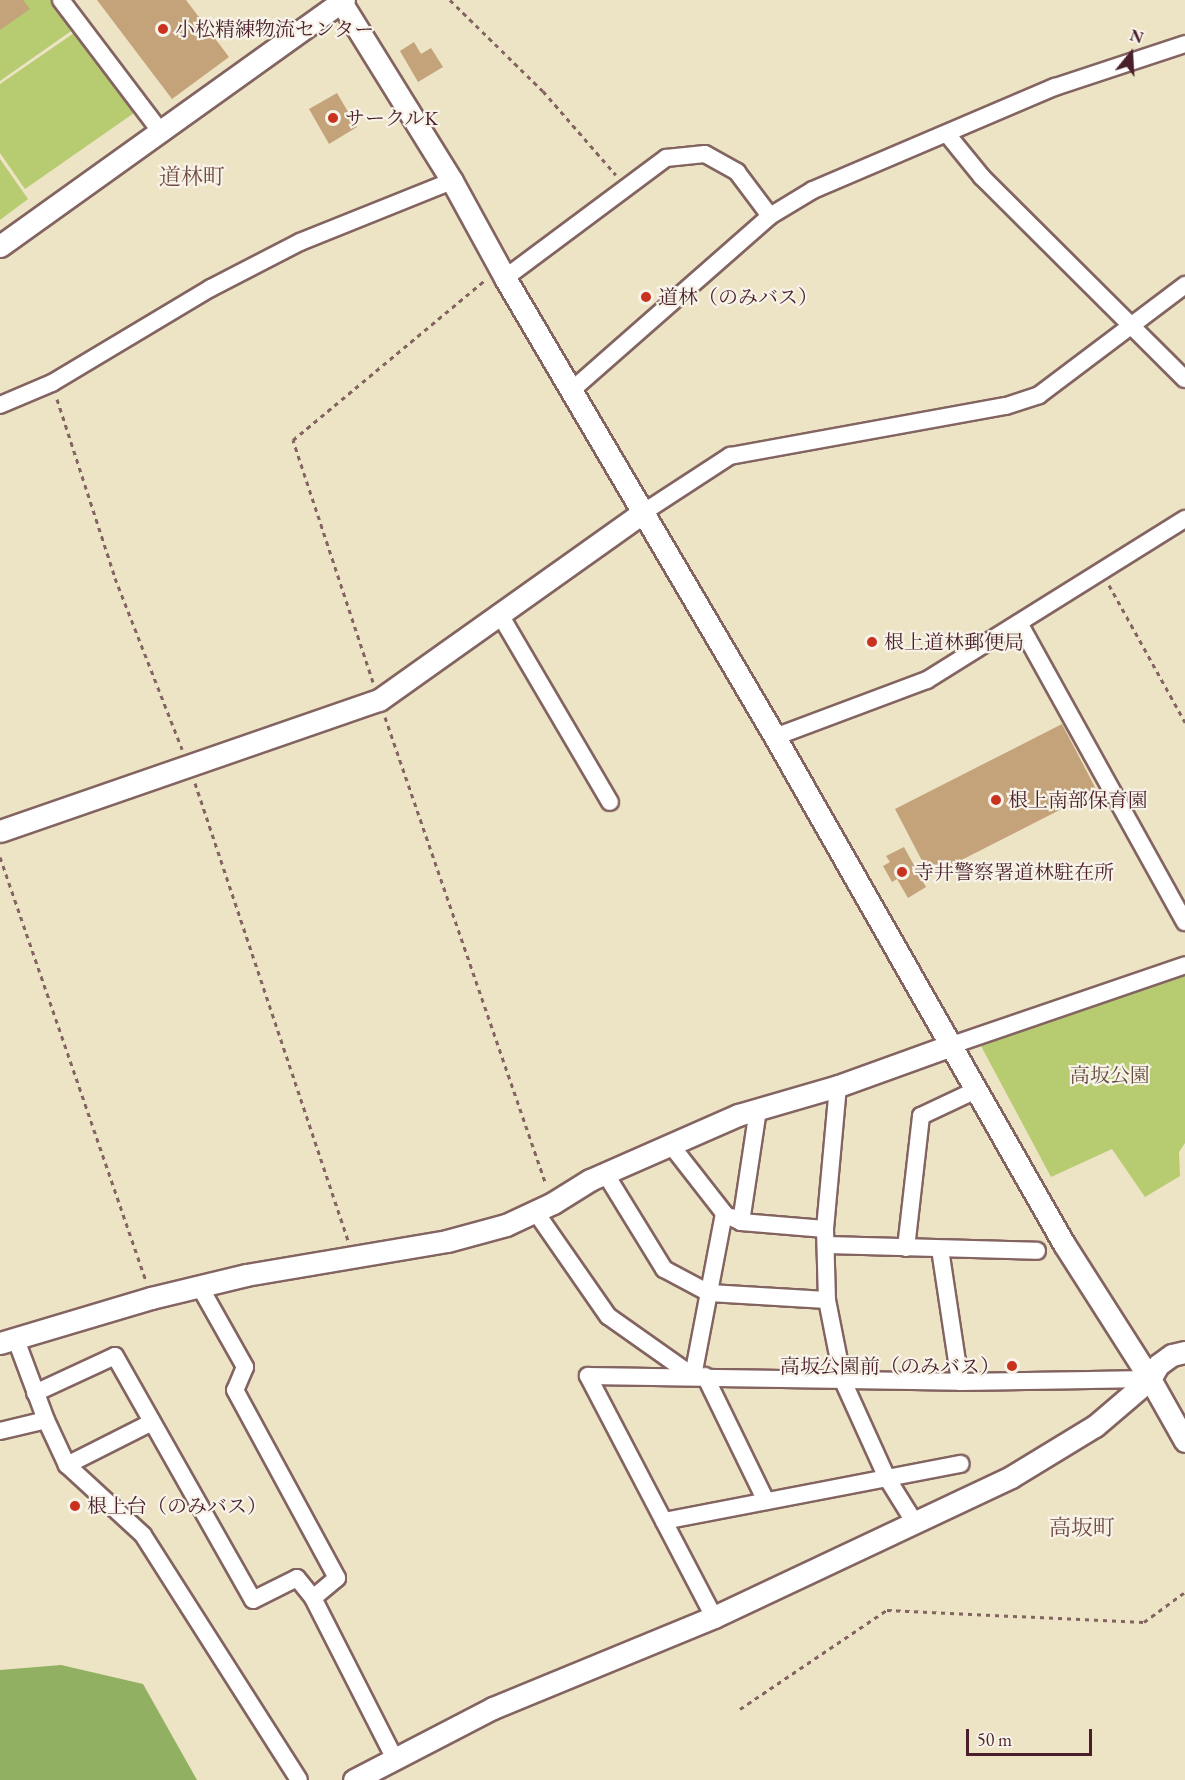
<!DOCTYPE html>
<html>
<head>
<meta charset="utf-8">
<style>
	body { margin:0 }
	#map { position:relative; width:1185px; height:1780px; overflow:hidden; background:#ede3c5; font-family:"EB Garamond","Noto Serif JP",serif }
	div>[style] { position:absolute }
	.green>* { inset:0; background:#b7cc70 }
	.forest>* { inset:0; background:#91b062 }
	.building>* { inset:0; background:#c4a37a }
	.path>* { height:3px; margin-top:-1.5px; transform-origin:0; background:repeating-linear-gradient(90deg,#836461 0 4.5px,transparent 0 9px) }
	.roads { filter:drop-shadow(2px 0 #836461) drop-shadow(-2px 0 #836461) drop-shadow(0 2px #836461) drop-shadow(0 -2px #836461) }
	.minor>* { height:16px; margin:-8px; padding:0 8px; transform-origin:8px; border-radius:8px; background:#fff }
	.tertiary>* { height:21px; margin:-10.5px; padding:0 10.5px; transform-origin:10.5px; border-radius:10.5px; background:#fff }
	.dots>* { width:16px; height:16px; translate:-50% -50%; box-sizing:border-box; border:3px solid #f7f3e8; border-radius:50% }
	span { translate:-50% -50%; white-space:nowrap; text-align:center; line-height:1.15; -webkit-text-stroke:4.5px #f7f3e8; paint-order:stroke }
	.poi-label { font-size:20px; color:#4a1f2b }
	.left { translate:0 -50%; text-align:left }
	.right { translate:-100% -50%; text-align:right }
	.park-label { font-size:20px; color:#654a3c }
	.quarter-label { font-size:22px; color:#754d47 }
	.north { position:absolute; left:1101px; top:24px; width:60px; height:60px; -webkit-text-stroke:4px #f7f3e8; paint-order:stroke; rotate:18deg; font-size:16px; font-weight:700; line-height:24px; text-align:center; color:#4a1f2b }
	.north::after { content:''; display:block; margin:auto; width:21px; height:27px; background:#4a1f2b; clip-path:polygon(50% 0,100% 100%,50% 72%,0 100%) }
	.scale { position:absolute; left:966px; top:1729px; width:126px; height:27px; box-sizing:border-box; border:3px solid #4a1f2b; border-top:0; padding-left:8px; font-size:18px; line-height:21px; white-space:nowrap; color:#4a1f2b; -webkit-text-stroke:4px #f7f3e8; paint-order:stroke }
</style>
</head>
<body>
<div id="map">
	<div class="green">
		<div style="clip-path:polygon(0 0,52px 0,74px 29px,0 81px)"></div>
		<div style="clip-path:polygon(77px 31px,134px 113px,25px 189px,0 153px,0 84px)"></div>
		<div style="clip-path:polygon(0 159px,28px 199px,0 220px)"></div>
		<div style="clip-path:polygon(1185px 973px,1185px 1143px,1179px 1152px,1180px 1176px,1145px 1197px,1112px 1149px,1051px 1177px,981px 1046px,1022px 1027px)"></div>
	</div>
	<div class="forest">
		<div style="clip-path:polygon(61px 1665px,143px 1684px,197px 1780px,0 1780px,0 1670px)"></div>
	</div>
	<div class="building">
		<div style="clip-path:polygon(0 0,23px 0,30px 9px,0 30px)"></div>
		<div style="clip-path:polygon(97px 0,186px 0,229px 57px,172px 99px)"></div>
		<div style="clip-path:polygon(414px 42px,421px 54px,431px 48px,443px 67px,418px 82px,400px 51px)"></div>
		<div style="clip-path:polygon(337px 93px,357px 127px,329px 144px,309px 109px)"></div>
		<div style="clip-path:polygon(1062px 724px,1097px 791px,930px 876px,895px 809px)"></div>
		<div style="clip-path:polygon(904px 847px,926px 887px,908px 898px,897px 879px,892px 882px,883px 866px,890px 862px,886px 856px)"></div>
	</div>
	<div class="path">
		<div style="left:450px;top:0;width:130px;rotate:44.4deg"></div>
		<div style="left:543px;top:91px;width:111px;rotate:49deg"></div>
		<div style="left:57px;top:399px;width:188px;rotate:72deg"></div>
		<div style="left:115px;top:578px;width:184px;rotate:68.6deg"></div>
		<div style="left:1109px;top:585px;width:157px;rotate:61deg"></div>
		<div style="left:373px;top:682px;width:255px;rotate:-108.3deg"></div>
		<div style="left:293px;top:440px;width:251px;rotate:-39.8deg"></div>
		<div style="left:385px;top:717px;width:494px;rotate:71deg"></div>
		<div style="left:195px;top:783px;width:483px;rotate:71.5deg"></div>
		<div style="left:0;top:857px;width:449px;rotate:71deg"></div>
		<div style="left:740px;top:1709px;width:177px;rotate:-34deg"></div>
		<div style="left:887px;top:1610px;width:257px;rotate:2.7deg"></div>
		<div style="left:1144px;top:1622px;width:51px;rotate:-36.2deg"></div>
	</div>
	<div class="roads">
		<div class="minor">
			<div style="left:61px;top:0;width:164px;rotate:52.9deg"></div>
			<div style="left:947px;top:134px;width:55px;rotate:50.9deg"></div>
			<div style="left:982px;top:177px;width:286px;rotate:44.9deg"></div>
			<div style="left:505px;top:278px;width:201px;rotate:-36.7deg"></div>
			<div style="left:666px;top:158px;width:39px;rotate:-6deg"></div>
			<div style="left:705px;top:154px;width:37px;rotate:29deg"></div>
			<div style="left:737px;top:172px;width:55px;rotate:53.1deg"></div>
			<div style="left:572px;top:390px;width:264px;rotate:-41.3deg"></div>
			<div style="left:770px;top:216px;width:50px;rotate:-31.2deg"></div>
			<div style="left:813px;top:190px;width:263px;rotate:-23.1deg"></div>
			<div style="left:1055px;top:87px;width:137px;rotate:-18.3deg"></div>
			<div style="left:0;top:405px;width:56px;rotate:-22.9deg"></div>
			<div style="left:52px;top:383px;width:185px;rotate:-30.9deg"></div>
			<div style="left:211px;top:288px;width:100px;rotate:-27.3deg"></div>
			<div style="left:300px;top:242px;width:164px;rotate:-21.9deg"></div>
			<div style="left:644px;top:512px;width:103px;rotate:-33.1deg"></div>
			<div style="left:730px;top:456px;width:280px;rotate:-10.3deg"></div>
			<div style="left:1006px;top:406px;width:35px;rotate:-18deg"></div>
			<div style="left:1039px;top:395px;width:183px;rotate:-37deg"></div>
			<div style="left:499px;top:613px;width:219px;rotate:59.6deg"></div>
			<div style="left:1019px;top:623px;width:342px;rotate:61deg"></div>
			<div style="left:775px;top:737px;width:162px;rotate:-20.6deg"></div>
			<div style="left:927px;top:680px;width:304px;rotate:-32deg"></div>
			<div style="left:952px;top:1045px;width:246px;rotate:-18.9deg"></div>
			<div style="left:838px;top:1086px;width:144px;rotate:95.2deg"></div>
			<div style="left:825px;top:1229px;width:71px;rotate:88.4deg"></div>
			<div style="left:827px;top:1300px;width:83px;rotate:78.8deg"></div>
			<div style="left:843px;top:1381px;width:107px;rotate:65.6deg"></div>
			<div style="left:887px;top:1478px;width:53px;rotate:58.1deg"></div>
			<div style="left:605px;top:1173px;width:113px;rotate:58.4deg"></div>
			<div style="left:664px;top:1269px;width:51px;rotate:28.1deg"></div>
			<div style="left:709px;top:1293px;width:118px;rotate:3.4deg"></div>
			<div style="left:535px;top:1211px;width:128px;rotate:55.2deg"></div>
			<div style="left:608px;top:1316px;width:104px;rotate:35.2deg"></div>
			<div style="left:693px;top:1376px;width:166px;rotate:-79.2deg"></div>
			<div style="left:724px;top:1213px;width:88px;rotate:-128deg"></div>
			<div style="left:731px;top:1217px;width:11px;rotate:27deg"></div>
			<div style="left:741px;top:1222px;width:84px;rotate:4.8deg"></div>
			<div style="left:741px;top:1222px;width:114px;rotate:-81.4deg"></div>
			<div style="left:826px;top:1245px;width:211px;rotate:1.6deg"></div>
			<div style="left:906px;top:1248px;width:133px;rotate:-83.5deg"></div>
			<div style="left:921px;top:1116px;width:61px;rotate:-25.3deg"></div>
			<div style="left:940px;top:1249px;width:134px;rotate:81.4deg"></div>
			<div style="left:200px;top:1287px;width:92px;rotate:60.6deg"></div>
			<div style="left:245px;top:1367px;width:25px;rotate:113deg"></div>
			<div style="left:235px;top:1390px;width:214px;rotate:61.5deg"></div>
			<div style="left:337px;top:1578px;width:31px;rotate:140deg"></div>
			<div style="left:15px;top:1337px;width:89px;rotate:69.5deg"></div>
			<div style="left:46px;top:1420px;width:50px;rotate:65deg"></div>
			<div style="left:67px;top:1465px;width:103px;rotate:42.6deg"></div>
			<div style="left:143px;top:1535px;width:290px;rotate:57.5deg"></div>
			<div style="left:705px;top:1376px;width:139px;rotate:64deg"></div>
			<div style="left:35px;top:1393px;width:88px;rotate:-24.8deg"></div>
			<div style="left:115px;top:1356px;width:280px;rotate:60.5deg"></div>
			<div style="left:253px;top:1600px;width:49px;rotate:-26.6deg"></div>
			<div style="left:297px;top:1578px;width:26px;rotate:51deg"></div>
			<div style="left:313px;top:1598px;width:181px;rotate:63deg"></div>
			<div style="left:0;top:1431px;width:47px;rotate:-13.4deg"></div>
			<div style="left:67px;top:1465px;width:95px;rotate:-26.8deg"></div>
			<div style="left:664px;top:1521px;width:302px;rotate:-10.9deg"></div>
			<div style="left:714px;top:1617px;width:272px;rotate:-117.6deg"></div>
			<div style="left:588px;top:1376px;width:372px;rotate:0.9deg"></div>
			<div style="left:960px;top:1382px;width:190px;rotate:-0.9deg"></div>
		</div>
		<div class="tertiary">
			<div style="left:341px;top:2px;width:211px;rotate:58.2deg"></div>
			<div style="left:452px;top:181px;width:111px;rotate:61.3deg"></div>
			<div style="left:505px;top:278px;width:533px;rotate:59.53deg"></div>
			<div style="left:775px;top:737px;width:584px;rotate:60.32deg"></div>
			<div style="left:1064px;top:1244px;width:160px;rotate:57.5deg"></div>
			<div style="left:1150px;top:1379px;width:71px;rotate:60.6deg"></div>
			<div style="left:0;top:246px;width:423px;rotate:-35.6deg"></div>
			<div style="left:0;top:831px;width:401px;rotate:-19.1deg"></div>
			<div style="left:379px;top:700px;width:325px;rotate:-35.4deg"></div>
			<div style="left:0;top:1343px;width:158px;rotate:-16.6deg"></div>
			<div style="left:151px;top:1298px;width:98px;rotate:-13.6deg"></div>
			<div style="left:246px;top:1275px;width:204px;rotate:-9.6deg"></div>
			<div style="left:447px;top:1241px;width:61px;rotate:-15.2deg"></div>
			<div style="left:506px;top:1225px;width:52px;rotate:-25.1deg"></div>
			<div style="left:553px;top:1203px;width:44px;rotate:-31.9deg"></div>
			<div style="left:590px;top:1180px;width:162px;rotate:-23.7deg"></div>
			<div style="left:738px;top:1115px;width:104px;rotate:-16.2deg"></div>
			<div style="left:838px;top:1086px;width:121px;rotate:-19.8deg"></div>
			<div style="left:354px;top:1780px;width:157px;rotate:-27.4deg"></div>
			<div style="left:493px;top:1708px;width:239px;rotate:-22.4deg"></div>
			<div style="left:714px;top:1617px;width:328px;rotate:-25.2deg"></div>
			<div style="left:1011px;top:1477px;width:98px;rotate:-31.3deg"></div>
			<div style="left:1095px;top:1426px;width:72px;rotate:-40.5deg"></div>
			<div style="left:1150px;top:1379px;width:16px;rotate:-60deg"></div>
			<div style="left:1158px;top:1365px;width:17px;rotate:-36deg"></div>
			<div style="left:1172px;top:1355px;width:13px;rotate:-13deg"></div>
		</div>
	</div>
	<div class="dots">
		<div style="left:163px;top:29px;background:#c8321e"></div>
		<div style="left:333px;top:118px;background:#c8321e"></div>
		<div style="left:646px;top:297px;background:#c8321e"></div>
		<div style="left:872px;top:642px;background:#c8321e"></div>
		<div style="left:996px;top:800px;background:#c8321e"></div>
		<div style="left:902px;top:872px;background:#c8321e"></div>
		<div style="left:1012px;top:1366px;background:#c8321e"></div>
		<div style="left:75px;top:1506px;background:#c8321e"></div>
	</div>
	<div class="poi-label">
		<span class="left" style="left:175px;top:29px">小松精練物流センター</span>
		<span class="left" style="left:345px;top:118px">サークルK</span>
		<span class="left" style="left:658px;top:297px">道林（のみバス）</span>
		<span class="left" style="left:884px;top:642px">根上道林郵便局</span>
		<span class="left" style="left:1008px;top:800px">根上南部保育園</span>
		<span class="left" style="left:914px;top:872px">寺井警察署道林駐在所</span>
		<span class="right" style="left:1000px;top:1366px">高坂公園前（のみバス）</span>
		<span class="left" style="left:87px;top:1506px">根上台（のみバス）</span>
	</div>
	<div class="park-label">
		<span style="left:1110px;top:1075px">高坂公園</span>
	</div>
	<div class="quarter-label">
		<span style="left:192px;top:177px">道林町</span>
		<span style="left:1082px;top:1528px">高坂町</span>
	</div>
	<div class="north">N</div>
	<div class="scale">50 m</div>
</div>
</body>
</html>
